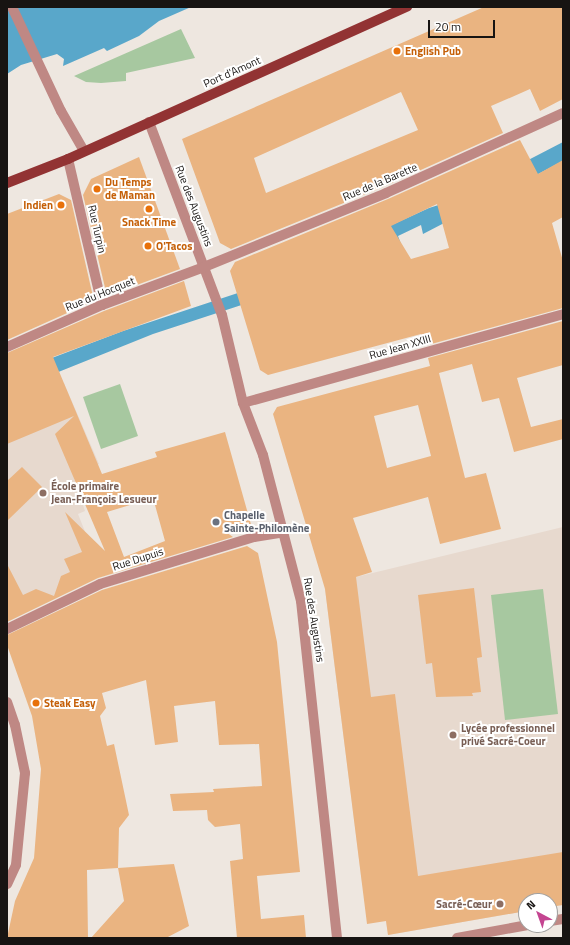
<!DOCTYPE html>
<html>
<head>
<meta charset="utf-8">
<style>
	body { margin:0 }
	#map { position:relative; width:570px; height:945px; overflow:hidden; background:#eee7e0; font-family:"Titillium Web",sans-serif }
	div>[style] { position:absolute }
	.built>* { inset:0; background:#e7d9ce }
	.green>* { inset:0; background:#a7c8a0 }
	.water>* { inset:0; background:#59a7ca }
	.building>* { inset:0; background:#eab481 }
	.minor>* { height:10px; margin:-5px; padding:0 5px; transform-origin:5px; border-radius:5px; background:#bf8884 }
	.major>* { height:10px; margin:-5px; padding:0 5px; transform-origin:5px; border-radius:5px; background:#923333 }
	.dots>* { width:11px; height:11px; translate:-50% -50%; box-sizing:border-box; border:2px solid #fff; border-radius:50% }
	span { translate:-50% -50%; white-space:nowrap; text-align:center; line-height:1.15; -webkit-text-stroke:4px #fff; paint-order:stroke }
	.food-label { font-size:11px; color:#c56008; font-weight:700 }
	.left { translate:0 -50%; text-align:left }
	.right { translate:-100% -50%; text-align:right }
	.street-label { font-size:11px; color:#171412 }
	.education-label { font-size:11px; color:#785e54; font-weight:700 }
	.worship-label { font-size:11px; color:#5b616d; font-weight:700 }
	.frame { position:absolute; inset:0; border:8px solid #171412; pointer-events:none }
	.north { position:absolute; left:518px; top:893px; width:40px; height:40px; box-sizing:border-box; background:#fff; border:1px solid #a2a1a0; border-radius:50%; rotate:319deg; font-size:11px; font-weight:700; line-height:16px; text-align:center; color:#171412 }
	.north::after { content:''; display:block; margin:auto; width:14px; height:18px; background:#c44591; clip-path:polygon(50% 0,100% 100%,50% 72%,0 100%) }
	.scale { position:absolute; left:428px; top:20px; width:67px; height:18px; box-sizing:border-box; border:2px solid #171412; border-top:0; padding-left:5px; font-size:12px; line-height:14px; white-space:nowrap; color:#171412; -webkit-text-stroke:3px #fff; paint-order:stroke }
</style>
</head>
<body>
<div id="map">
	<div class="built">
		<div style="clip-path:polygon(64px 383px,99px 464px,73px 475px,85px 511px,78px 514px,94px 554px,99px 577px,7px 622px,7px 393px,41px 392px)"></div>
		<div style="clip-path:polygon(563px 527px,563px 905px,550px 901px,526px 901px,526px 911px,388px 935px,380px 880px,362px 883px,325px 589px,356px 577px)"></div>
	</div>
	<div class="green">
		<div style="clip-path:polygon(181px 29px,195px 58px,126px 73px,126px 81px,101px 83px,86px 82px,74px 76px)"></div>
		<div style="clip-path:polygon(120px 384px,138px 436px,101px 449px,83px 397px)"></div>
		<div style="clip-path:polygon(543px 589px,558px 714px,505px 720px,491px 595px)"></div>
	</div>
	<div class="water">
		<div style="clip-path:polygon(7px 7px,191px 7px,159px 21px,139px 36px,107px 51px,104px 48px,63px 66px,64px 59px,57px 54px,21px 65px,7px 74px)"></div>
		<div style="clip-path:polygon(563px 142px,563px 161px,423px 234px,421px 225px,398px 236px,401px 244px,257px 300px,153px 334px,36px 381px,7px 379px,44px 361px,123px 331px,253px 288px,429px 208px,445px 203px)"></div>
	</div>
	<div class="building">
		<div style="clip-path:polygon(evenodd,484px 7px,563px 7px,563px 99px,540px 111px,530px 89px,512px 97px,491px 106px,503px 133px,383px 187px,231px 249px,220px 243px,182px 139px,484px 7px,401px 92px,418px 130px,266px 193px,254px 158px,401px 92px)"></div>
		<div style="clip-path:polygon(evenodd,520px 140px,538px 174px,563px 160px,563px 217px,552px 223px,563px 261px,563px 308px,424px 346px,421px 334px,268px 375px,260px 370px,230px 271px,235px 262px,388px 199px,520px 140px,437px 204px,449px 248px,411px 259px,391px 226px,437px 204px)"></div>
		<div style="clip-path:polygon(139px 157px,180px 269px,107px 296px,83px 195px,91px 179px)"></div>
		<div style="clip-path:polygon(59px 194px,71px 200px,94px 301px,7px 340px,7px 214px)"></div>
		<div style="clip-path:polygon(evenodd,184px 281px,191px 306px,53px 357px,102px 474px,157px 457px,155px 452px,225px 432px,252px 528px,226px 532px,233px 537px,98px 578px,7px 622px,7px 564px,23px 595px,36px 589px,54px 596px,61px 576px,70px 572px,64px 559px,82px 552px,65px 512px,105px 551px,55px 434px,74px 416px,7px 444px,7px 353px,104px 311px,184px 281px,153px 498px,165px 541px,124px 557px,107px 512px,153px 498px)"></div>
		<div style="clip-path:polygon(evenodd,563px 321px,563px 365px,517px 378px,531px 427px,563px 419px,563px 439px,514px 452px,499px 398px,482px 402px,472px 364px,439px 373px,465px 478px,486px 473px,501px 529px,440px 544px,428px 497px,353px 518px,372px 572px,356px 577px,371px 697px,395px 694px,418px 876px,563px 852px,563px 905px,550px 907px,550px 901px,526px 901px,526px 911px,388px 935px,386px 921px,367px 924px,325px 589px,273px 414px,277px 407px,430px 366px,428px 358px,563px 321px,418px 405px,431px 456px,387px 468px,374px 416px,418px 405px)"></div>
		<div style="clip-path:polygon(22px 467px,42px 487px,7px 521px,7px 481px)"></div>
		<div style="clip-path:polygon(247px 546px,258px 553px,277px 642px,300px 872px,257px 876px,261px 919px,304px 915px,306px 938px,237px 938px,230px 861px,243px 859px,240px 824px,215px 827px,208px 820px,207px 810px,173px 811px,170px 794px,214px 792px,213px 789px,262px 786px,259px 744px,219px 745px,215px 701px,174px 706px,178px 742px,155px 745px,146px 680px,102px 693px,106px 708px,100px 716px,107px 746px,114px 744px,129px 815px,119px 828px,118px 868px,174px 864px,189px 926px,166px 938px,91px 938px,124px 901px,118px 868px,87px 870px,88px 938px,7px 938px,15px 901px,34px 858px,41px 769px,32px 716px,7px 645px,7px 635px,102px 590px)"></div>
		<div style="clip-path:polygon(474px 588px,482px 657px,477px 658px,481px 692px,472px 693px,473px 696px,436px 697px,432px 663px,426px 664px,418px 595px)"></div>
	</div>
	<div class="minor">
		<div style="left:12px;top:7px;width:115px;rotate:64.8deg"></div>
		<div style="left:61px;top:111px;width:46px;rotate:60.1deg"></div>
		<div style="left:149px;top:122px;width:206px;rotate:69.3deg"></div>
		<div style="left:222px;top:315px;width:90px;rotate:76.6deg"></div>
		<div style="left:243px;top:403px;width:56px;rotate:69deg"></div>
		<div style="left:263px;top:455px;width:151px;rotate:75.4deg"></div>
		<div style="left:301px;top:601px;width:339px;rotate:83.9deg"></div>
		<div style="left:68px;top:159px;width:150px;rotate:76.9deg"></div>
		<div style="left:7px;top:347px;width:104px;rotate:-23.9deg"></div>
		<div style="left:102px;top:305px;width:109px;rotate:-20.4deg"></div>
		<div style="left:204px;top:267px;width:196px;rotate:-22.1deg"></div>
		<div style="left:386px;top:193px;width:194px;rotate:-24.3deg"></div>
		<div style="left:243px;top:403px;width:332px;rotate:-15.5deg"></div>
		<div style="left:7px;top:629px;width:103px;rotate:-25.8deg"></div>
		<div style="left:100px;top:584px;width:161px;rotate:-17deg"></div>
		<div style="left:254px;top:537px;width:30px;rotate:-9deg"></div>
		<div style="left:7px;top:702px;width:24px;rotate:71deg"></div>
		<div style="left:15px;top:725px;width:49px;rotate:78.2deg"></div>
		<div style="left:25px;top:773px;width:92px;rotate:95.6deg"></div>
		<div style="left:16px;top:865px;width:21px;rotate:115deg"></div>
		<div style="left:550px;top:921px;width:13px;rotate:-9deg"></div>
		<div style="left:457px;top:938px;width:72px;rotate:-10.4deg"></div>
	</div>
	<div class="major">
		<div style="left:7px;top:183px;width:66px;rotate:-21.5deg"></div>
		<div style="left:68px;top:159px;width:372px;rotate:-24.2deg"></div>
	</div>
	<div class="dots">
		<div style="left:397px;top:51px;background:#e8710a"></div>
		<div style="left:97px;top:189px;background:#e8710a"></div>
		<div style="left:61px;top:205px;background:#e8710a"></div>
		<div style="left:149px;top:209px;background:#e8710a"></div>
		<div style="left:148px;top:246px;background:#e8710a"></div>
		<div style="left:43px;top:493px;background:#8d6e63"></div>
		<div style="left:216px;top:522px;background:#6b7280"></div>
		<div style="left:36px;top:703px;background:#e8710a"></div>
		<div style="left:453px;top:735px;background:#8d6e63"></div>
		<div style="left:500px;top:904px;background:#8d6e63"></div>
	</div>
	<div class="food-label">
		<span class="left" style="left:405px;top:51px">English Pub</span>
		<span class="left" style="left:105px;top:189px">Du Temps<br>de Maman</span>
		<span class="right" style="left:53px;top:205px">Indien</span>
		<span style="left:149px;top:222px">Snack Time</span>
		<span class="left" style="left:156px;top:246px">O'Tacos</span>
		<span class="left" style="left:44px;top:703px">Steak Easy</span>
	</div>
	<div class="street-label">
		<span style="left:232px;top:72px;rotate:-24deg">Port d'Amont</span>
		<span style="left:380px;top:182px;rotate:-23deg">Rue de la Barette</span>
		<span style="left:194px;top:206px;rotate:69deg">Rue des Augustins</span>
		<span style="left:97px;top:229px;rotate:77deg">Rue Turpin</span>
		<span style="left:100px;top:294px;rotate:-22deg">Rue du Hocquet</span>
		<span style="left:400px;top:347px;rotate:-16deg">Rue Jean XXIII</span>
		<span style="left:138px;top:559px;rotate:-18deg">Rue Dupuis</span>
		<span style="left:314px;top:620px;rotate:81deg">Rue des Augustins</span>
	</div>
	<div class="education-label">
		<span class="left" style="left:51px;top:493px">École primaire<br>Jean-François Lesueur</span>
		<span class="left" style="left:461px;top:735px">Lycée professionnel<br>privé Sacré-Coeur</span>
		<span class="right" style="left:492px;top:904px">Sacré-Cœur</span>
	</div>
	<div class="worship-label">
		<span class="left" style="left:224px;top:522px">Chapelle<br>Sainte-Philomène</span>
	</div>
	<div class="frame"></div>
	<div class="north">N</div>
	<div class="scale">20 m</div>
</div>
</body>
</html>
